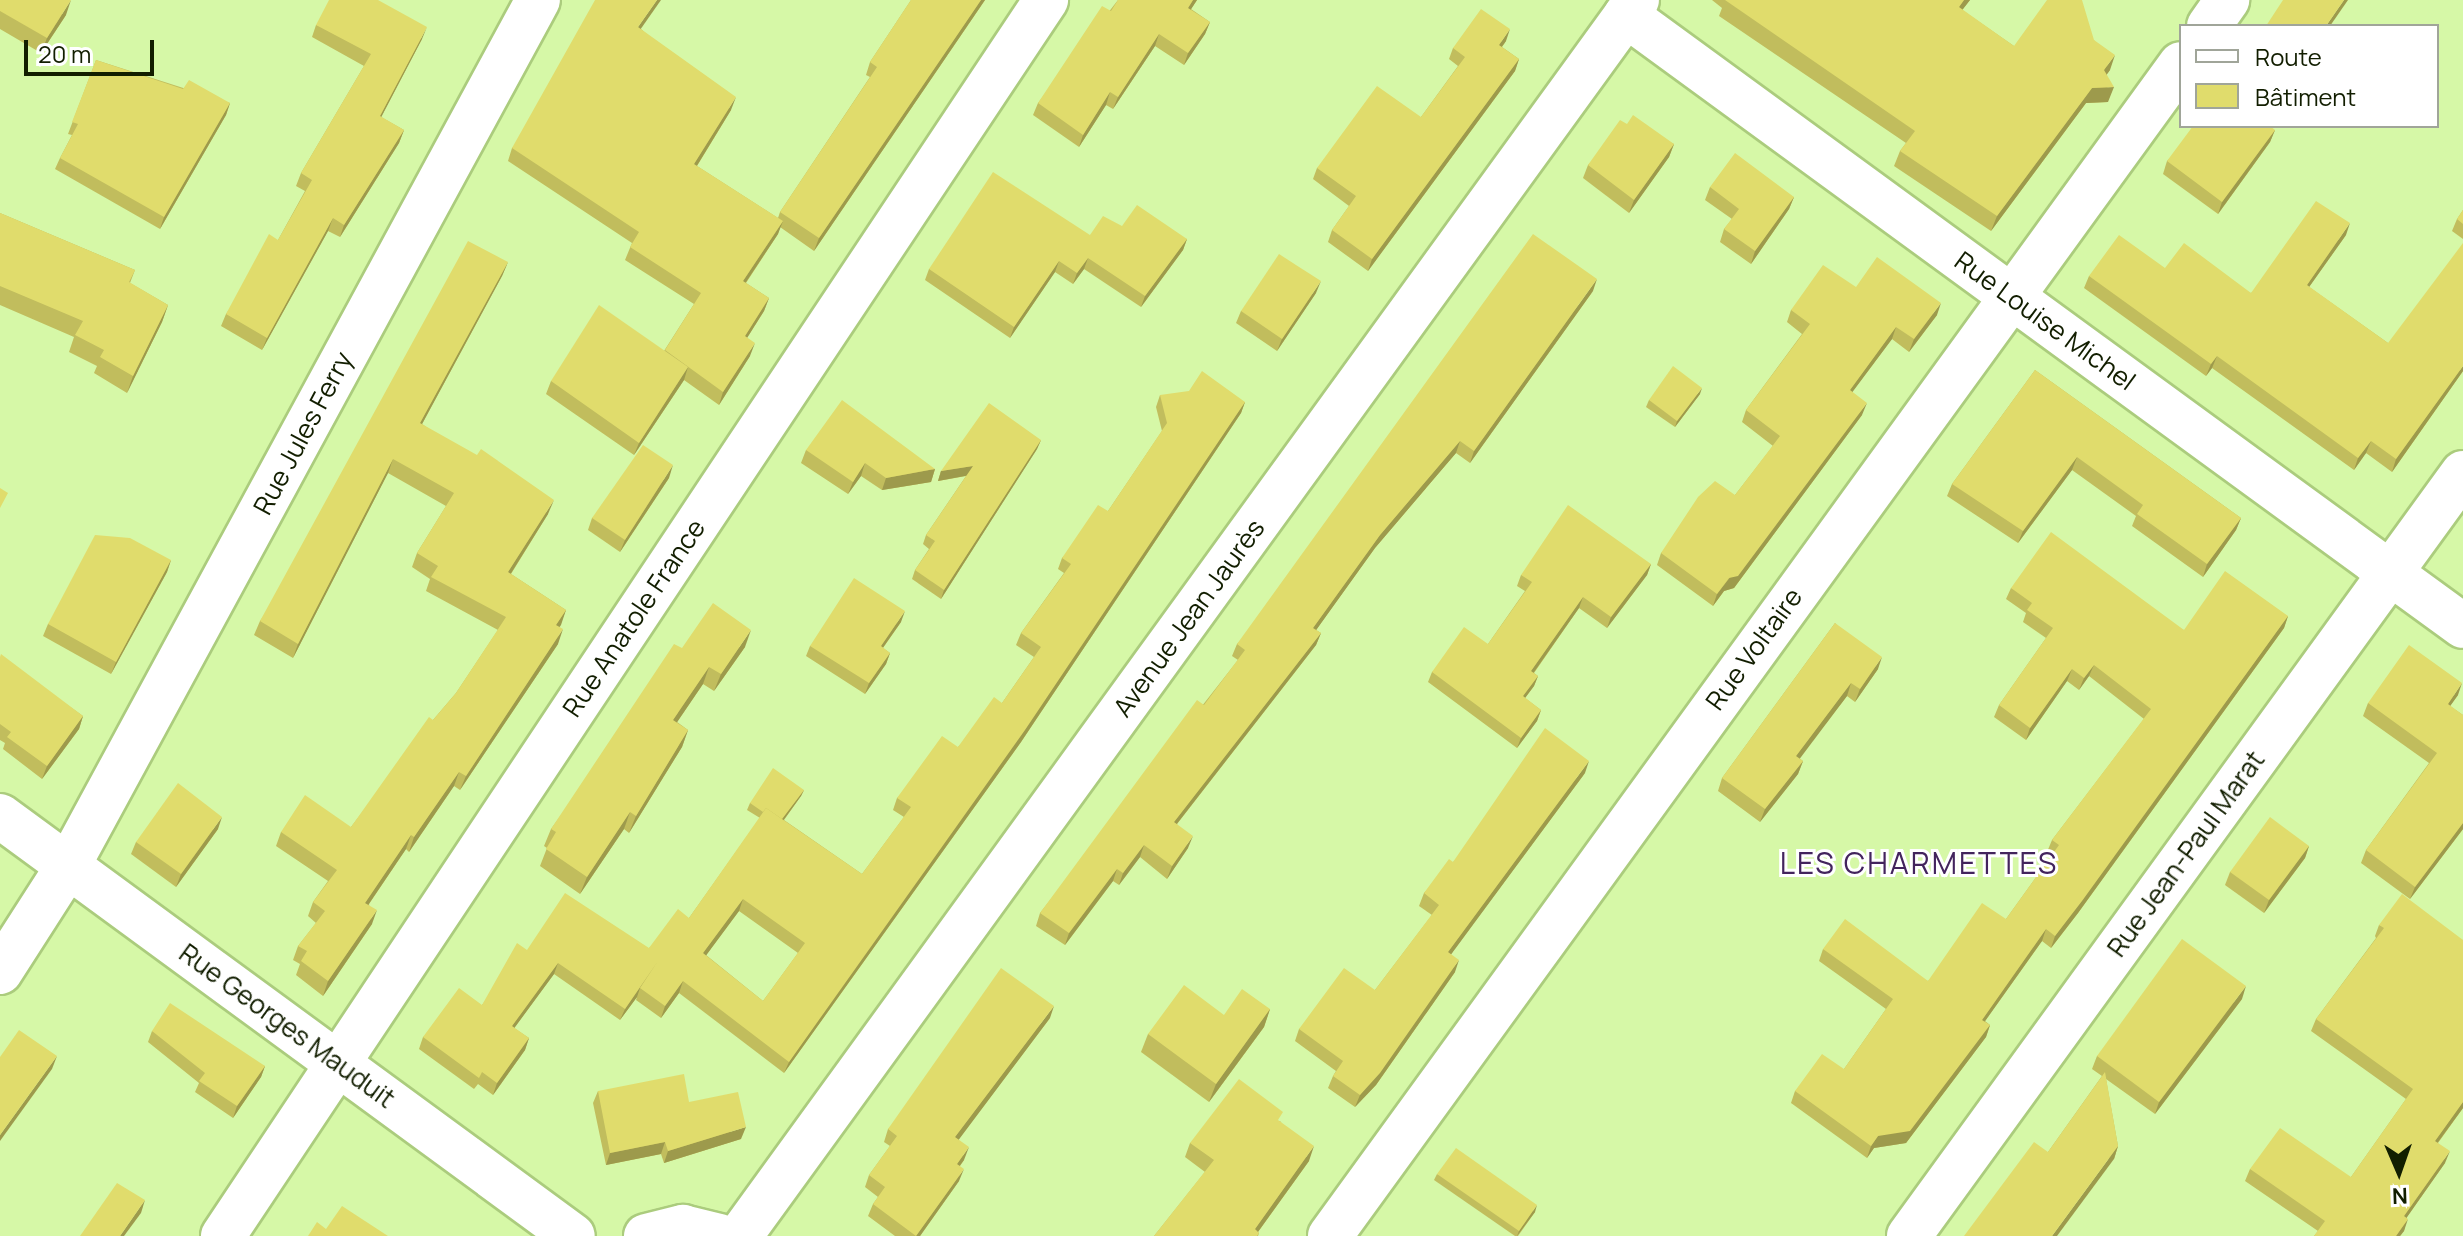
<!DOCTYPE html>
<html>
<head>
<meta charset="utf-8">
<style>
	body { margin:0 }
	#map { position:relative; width:2463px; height:1236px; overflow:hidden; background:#d6f8a7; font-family:Manrope,sans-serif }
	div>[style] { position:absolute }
	.roads { filter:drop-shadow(2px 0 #abcc7d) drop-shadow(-2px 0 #abcc7d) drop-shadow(0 2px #abcc7d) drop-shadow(0 -2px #abcc7d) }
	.minor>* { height:44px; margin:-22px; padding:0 22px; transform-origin:22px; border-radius:22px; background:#fff }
	.wall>* { inset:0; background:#c1bd5d }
	.shaded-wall>* { inset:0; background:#9d9a4c }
	.building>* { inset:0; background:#e0dc6c }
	span { translate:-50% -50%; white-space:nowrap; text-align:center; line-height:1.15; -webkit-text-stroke:6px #fff; paint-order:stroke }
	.street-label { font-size:26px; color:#121e00 }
	.quarter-label { font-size:30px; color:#43245d; letter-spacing:2px }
	.legend { position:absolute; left:2179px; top:24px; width:260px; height:104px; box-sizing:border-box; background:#fff; border:2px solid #a0a599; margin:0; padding:10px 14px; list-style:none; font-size:24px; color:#121e00 }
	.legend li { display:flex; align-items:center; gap:16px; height:40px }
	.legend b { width:40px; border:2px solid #a0a599 }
	.north { position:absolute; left:2359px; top:1132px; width:80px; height:80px; -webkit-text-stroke:6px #fff; paint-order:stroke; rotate:178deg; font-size:22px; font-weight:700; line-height:32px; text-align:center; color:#121e00 }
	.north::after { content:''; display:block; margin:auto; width:28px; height:36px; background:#121e00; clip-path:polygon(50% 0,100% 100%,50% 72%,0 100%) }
	.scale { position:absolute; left:24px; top:40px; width:130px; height:36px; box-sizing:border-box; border:4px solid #121e00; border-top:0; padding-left:10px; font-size:24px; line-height:28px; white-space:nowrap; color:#121e00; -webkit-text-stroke:6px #fff; paint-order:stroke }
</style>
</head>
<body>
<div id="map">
	<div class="roads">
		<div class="minor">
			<div style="left:1626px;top:15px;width:1036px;rotate:36.13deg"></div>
			<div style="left:2209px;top:26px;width:32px;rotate:-55deg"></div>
			<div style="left:0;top:816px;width:710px;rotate:36.24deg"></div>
			<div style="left:0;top:972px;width:126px;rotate:-57.3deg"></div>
			<div style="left:68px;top:866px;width:985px;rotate:-61.51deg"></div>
			<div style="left:223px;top:1236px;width:1485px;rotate:-56.34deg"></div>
			<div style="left:646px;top:1236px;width:38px;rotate:-14deg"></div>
			<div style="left:683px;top:1227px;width:38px;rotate:14deg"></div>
			<div style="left:740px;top:1236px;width:1527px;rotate:-54.03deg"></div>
			<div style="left:1330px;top:1236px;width:1448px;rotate:-54.02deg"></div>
			<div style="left:1909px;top:1236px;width:943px;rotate:-54.02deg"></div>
		</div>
	</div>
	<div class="wall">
		<div style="clip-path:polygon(0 0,66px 15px,41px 53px,0 29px)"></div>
		<div style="clip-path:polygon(911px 0,985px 0,814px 251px,780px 227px,778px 234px,746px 283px,769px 298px,764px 311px,747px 338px,750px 356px,719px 405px,684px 380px,634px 455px,546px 394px,551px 381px,664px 351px,694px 304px,625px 260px,632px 243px,508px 161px,512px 148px,641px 29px,731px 110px,697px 166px,778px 218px,780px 212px,870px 77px,866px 75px,870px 62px)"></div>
		<div style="clip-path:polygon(1118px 0,1197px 0,1191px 9px,1210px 22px,1205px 34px,1184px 65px,1155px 46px,1113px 109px,1106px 105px,1079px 147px,1033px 115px,1038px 103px)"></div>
		<div style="clip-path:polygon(1712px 0,1970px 0,1962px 10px,2014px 46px,2094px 40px,2110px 70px,2107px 74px,2108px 102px,2086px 103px,1991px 231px,1894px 166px,1900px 151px,1906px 143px,1719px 16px,1722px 8px)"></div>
		<div style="clip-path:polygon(316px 25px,422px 39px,381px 117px,404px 130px,399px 143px,340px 237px,328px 231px,262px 350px,221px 326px,226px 314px,278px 240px,305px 191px,296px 186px,301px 173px,364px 66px,312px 37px)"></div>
		<div style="clip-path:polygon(1506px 41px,1502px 47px,1519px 59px,1515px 71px,1368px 271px,1328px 242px,1332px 230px,1349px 206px,1313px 179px,1317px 168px,1421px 117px,1458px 66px,1449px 59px,1453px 48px)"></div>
		<div style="clip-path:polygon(96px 60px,230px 103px,226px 115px,160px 229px,55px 169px,60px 158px,72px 135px,68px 134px)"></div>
		<div style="clip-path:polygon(1627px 124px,1674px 144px,1669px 157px,1629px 213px,1583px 178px,1588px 165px)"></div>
		<div style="clip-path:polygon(2200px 128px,2275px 130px,2270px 142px,2218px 214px,2163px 174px,2167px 161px)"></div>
		<div style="clip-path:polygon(1710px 187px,1794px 197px,1789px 209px,1751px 264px,1720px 242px,1724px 229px,1732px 219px,1705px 200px)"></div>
		<div style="clip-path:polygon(2463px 210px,2463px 239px,2452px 231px,2457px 219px)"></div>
		<div style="clip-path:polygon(0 213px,135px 270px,130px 283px,168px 305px,162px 322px,127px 393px,94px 373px,97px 366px,69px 352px,74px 337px,0 305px)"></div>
		<div style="clip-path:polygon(1122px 226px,1187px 239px,1183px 250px,1141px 307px,1084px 269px,1073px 284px,1055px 272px,1010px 338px,925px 280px,929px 269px,1090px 235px)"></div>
		<div style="clip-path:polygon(2346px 235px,2309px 287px,2388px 343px,2463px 371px,2392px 472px,2366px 453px,2354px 470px,2212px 368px,2206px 376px,2084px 288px,2089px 276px,2165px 268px,2251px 293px)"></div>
		<div style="clip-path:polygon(508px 262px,502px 276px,422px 424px,548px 514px,511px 574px,566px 610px,559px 627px,558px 644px,460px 790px,454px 786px,409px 852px,406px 849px,369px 904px,372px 924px,323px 996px,296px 975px,300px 964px,293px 960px,298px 946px,316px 923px,308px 916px,313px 902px,328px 881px,276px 846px,281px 832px,351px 827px,433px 720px,456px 693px,498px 630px,426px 591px,430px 579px,412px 567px,417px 553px,446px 506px,388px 473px,293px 658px,254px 635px,260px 621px)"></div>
		<div style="clip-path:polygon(1856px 287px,1937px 315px,1909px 352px,1892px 339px,1852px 392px,1862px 415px,1734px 588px,1724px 591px,1713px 606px,1657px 565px,1661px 553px,1735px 495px,1773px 446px,1742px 422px,1746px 410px,1802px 334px,1787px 322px,1791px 310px)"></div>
		<div style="clip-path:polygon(1593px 291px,1470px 463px,1456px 453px,1375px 548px,1316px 630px,1321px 633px,1316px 645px,1177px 824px,1188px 848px,1167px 879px,1140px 857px,1119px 885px,1113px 881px,1065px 945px,1036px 926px,1040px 913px,1238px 660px,1232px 656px,1237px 644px)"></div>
		<div style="clip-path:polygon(1316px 293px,1277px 351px,1236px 323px,1241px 311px)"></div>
		<div style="clip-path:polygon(2035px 370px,2241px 518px,2236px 530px,2203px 577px,2132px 526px,2136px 516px,2072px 470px,2018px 543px,1947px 496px,1952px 484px)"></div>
		<div style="clip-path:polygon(1700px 394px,1675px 427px,1646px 407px,1649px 400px)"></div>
		<div style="clip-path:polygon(evenodd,1160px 395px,1245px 402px,1241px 413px,1021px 742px,784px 1073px,679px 993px,661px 1018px,636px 1000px,637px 997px,620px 1020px,554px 974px,514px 1028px,529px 1038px,525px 1050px,493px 1095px,478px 1084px,474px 1089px,419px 1049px,423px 1037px,482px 1005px,527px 950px,649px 948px,689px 918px,760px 818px,747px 810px,750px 803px,804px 790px,801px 796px,784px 820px,862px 874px,904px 817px,893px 810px,897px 798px,958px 747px,1002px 703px,1034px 657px,1016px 645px,1021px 633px,1064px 573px,1058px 569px,1062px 558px,1108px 511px,1162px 431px,1156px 407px,1160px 395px,739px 911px,798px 953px,763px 1001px,706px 955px,739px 911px)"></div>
		<div style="clip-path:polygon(1041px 440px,1037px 449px,941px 599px,912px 579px,915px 570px,929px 549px,923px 544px,926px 535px,966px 476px,938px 481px,941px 471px)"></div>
		<div style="clip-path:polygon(806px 450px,935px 469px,931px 482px,882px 490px,861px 476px,848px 494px,801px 463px)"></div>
		<div style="clip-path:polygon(669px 478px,620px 552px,588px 530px,592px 518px)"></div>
		<div style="clip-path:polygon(171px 560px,167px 572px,111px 674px,43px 636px,48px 624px)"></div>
		<div style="clip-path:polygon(1651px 564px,1647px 575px,1607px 628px,1579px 608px,1534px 673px,1538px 676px,1534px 686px,1525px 698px,1541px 710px,1537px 721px,1517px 748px,1428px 682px,1432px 672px,1488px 644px,1525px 591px,1517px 586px,1521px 575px)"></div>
		<div style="clip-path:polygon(2011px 588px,2184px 630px,2288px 616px,2284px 628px,2078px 913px,2051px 948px,2042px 941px,1985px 1021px,1990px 1025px,1986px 1037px,1906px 1143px,1874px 1148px,1867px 1158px,1791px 1103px,1795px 1091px,1844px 1069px,1886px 1009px,1819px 961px,1823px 949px,1928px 981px,2006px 919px,2052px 855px,2047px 852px,2052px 840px,2144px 719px,2089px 676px,2079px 690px,2067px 681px,2026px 740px,1994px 717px,1999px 705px,2046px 638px,2023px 622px,2026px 613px,2006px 599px)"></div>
		<div style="clip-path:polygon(901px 622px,883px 648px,890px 653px,886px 664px,865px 694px,806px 656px,810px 646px)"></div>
		<div style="clip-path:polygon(1835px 623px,1878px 669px,1855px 702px,1847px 696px,1799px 758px,1803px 761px,1798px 774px,1760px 822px,1718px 791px,1722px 778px)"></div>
		<div style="clip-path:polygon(745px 647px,714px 691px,703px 684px,677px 722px,688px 730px,682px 747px,629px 833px,624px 829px,580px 894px,540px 866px,547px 848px,544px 846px,551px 829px,682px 648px)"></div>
		<div style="clip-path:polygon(0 657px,83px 716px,79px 729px,42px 779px,3px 749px,5px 743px,0 740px)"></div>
		<div style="clip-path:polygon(2458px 695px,2450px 706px,2463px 715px,2463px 829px,2410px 899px,2361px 863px,2366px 850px,2429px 763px,2363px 716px,2368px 703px)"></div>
		<div style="clip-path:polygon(1585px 773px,1451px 954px,1455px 972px,1376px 1085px,1355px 1107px,1328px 1088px,1333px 1076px,1336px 1071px,1295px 1041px,1299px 1029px,1375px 990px,1432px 915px,1419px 906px,1424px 893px,1453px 862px)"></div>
		<div style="clip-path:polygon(218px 829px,176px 887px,131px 854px,136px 842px)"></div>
		<div style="clip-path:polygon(2309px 846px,2305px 858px,2264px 913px,2225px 885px,2230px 872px)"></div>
		<div style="clip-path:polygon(2379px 925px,2463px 940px,2463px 1108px,2438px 1143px,2445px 1163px,2407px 1217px,2404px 1231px,2400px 1236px,2314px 1236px,2318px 1231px,2245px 1181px,2250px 1169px,2351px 1177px,2406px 1099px,2311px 1031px,2316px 1019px,2376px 938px,2375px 936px)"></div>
		<div style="clip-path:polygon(2242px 999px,2155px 1114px,2106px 1079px,2118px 1146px,2114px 1159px,2048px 1152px,2102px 1076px,2092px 1069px,2097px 1056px)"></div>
		<div style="clip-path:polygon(1270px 1009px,1264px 1027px,1209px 1102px,1141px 1052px,1148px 1034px,1224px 1015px)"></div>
		<div style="clip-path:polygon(1050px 1018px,958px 1140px,964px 1160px,960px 1166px,959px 1181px,920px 1236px,895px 1236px,868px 1216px,873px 1204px,878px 1197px,865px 1187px,869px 1175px,890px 1146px,884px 1142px,888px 1129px)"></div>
		<div style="clip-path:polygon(152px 1031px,265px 1066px,261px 1077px,233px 1118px,195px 1092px,199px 1083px,148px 1042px)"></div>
		<div style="clip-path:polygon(598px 1091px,689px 1102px,741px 1139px,664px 1163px,661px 1154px,606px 1165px,593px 1103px)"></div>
		<div style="clip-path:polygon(1280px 1121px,1309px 1161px,1258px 1232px,1259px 1233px,1258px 1236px,1154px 1236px,1205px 1172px,1185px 1157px,1190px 1143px)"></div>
		<div style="clip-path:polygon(1437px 1174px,1535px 1212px,1518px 1236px,1515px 1236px,1434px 1180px)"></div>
	</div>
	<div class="shaded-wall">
		<div style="clip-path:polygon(71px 0,66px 15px,41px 53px,47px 38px)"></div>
		<div style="clip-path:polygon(657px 0,661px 0,633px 40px,638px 27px)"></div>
		<div style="clip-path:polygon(981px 0,985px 0,814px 251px,819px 238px)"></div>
		<div style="clip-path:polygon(1193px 0,1197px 0,1184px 20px,1188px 8px)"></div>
		<div style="clip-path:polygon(1964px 0,1970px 0,1953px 22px,1959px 7px)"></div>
		<div style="clip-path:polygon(2344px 0,2348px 0,2330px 26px,2326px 26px)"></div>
		<div style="clip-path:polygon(1210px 22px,1205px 34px,1184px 65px,1188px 53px)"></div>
		<div style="clip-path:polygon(427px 27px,422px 39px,375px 129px,380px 116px)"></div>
		<div style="clip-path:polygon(1510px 29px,1506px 41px,1495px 56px,1499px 45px)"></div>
		<div style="clip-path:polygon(1159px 34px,1155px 46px,1113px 109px,1118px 97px)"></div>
		<div style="clip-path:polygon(2115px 55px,2110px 70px,2099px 85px,2104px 70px)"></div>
		<div style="clip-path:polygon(1519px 59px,1515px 71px,1368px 271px,1372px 259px)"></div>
		<div style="clip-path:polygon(2114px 87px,2108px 102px,2086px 103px,1991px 231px,1997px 216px,2092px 88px)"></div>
		<div style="clip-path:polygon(1110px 92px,1106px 105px,1079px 147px,1083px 135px)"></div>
		<div style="clip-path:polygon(736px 97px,731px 110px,690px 177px,694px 164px)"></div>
		<div style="clip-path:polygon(230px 103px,226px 115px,160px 229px,164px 217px)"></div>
		<div style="clip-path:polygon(404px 130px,399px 143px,340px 237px,344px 225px)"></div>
		<div style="clip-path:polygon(2275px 130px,2270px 142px,2218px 214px,2222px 202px)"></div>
		<div style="clip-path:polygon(1674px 144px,1669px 157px,1629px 213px,1634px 200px)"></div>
		<div style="clip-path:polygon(1794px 197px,1789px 209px,1751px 264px,1755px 251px)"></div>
		<div style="clip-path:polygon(333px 218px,328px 231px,262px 350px,267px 338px)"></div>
		<div style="clip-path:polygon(783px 221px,778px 234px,738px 294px,743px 281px)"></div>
		<div style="clip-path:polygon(2350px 223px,2346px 235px,2302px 297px,2307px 285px)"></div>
		<div style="clip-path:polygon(1187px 239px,1183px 250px,1141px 307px,1145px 296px)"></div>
		<div style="clip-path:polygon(1088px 258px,1084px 269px,1073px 284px,1077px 273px)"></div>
		<div style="clip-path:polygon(1059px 261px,1055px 272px,1010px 338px,1014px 327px)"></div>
		<div style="clip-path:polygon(508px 262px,502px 276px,415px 437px,420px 423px)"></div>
		<div style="clip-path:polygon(1597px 279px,1593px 291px,1470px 463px,1474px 451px)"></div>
		<div style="clip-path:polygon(1321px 281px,1316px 293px,1277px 351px,1282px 339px)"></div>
		<div style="clip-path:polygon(769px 298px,764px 311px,740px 349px,745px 336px)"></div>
		<div style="clip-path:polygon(1941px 303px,1937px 315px,1909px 352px,1914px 339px)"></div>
		<div style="clip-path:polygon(168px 305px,162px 322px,127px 393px,133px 376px)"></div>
		<div style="clip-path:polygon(1896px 327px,1892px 339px,1845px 402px,1850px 390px)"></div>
		<div style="clip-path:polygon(755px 343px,750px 356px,719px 405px,723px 392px)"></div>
		<div style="clip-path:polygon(2217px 356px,2212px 368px,2206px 376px,2211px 364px)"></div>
		<div style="clip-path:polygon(2463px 366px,2463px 371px,2392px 472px,2396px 459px)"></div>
		<div style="clip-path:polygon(688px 367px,684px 380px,634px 455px,639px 443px)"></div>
		<div style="clip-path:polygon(1702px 388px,1700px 394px,1675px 427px,1677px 421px)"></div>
		<div style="clip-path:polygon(1245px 402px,1241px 413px,1021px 742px,784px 1073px,789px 1062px)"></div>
		<div style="clip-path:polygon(1867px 403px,1862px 415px,1734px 588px,1724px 591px,1713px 606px,1717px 594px)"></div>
		<div style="clip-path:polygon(1041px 440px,1037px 449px,941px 599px,944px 590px)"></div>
		<div style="clip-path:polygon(1460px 441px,1456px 453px,1375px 548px,1309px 640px,1313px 628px,1380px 535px)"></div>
		<div style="clip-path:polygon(2371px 441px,2366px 453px,2354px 470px,2358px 458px)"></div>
		<div style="clip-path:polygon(2077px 457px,2072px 470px,2018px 543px,2023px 531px)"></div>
		<div style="clip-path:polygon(393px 459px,388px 473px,293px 658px,298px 644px)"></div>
		<div style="clip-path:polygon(865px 463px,861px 476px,848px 494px,853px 482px)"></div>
		<div style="clip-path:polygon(673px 465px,669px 478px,620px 552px,625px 540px)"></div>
		<div style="clip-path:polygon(973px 466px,970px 475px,938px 481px,941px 471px)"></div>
		<div style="clip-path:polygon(935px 469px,931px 482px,882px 490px,886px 478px)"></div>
		<div style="clip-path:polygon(554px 500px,548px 514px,503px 586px,508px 572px)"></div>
		<div style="clip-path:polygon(2241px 518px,2236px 530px,2203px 577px,2207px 564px)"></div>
		<div style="clip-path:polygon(171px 560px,167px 572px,111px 674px,116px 662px)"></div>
		<div style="clip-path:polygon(1651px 564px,1647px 575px,1607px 628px,1611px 617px)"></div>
		<div style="clip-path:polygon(1583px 597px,1579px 608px,1527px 682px,1531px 671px)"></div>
		<div style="clip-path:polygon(566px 610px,561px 625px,551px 639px,556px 625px)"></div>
		<div style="clip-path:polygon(905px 611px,901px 622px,877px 656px,881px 646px)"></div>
		<div style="clip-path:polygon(2288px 616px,2284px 628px,2078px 913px,2051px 948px,2055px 936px)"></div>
		<div style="clip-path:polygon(563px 629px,558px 644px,460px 790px,466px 776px)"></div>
		<div style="clip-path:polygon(751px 630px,745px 647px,714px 691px,721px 674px)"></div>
		<div style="clip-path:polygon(1321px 633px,1316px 645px,1169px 834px,1174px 822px)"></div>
		<div style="clip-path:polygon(890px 653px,886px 664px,865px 694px,869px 683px)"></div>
		<div style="clip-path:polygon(1882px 657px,1878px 669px,1855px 702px,1860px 689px)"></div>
		<div style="clip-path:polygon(2094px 665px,2089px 676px,2079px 690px,2084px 678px)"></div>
		<div style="clip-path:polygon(709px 667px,703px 684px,667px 737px,673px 720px)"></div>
		<div style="clip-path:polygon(2072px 669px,2067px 681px,2026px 740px,2030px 728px)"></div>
		<div style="clip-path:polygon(1538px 676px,1534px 686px,1519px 706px,1523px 696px)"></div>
		<div style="clip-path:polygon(1851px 683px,1847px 696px,1792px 769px,1796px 756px)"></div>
		<div style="clip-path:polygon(2462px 683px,2458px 695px,2443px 716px,2448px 704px)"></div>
		<div style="clip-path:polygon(1541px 710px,1537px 721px,1517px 748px,1521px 738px)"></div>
		<div style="clip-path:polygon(83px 716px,79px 729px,42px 779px,47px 766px)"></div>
		<div style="clip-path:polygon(688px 730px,682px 747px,629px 833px,636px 816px)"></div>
		<div style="clip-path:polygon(1589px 761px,1585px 773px,1444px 964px,1448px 952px)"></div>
		<div style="clip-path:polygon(1803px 761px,1798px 774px,1760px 822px,1765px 809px)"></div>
		<div style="clip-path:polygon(459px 772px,454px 786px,409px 852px,414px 837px)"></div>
		<div style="clip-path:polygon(804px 790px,801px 796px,777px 829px,779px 823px)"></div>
		<div style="clip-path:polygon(630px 812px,624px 829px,580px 894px,587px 877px)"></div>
		<div style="clip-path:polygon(222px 817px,218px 829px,176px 887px,181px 874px)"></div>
		<div style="clip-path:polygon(2463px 823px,2463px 829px,2410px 899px,2415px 887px)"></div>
		<div style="clip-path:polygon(411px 835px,406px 849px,360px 917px,365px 903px)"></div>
		<div style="clip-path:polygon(1193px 836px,1188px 848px,1167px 879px,1172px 866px)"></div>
		<div style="clip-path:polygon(1144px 845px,1140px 857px,1119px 885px,1123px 873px)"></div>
		<div style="clip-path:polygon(2309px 846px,2305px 858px,2264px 913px,2269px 900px)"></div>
		<div style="clip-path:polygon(1117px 869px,1113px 881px,1065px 945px,1069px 933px)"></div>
		<div style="clip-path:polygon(743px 899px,739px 911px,699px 965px,703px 953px)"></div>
		<div style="clip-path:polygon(377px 910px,372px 924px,323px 996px,328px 981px)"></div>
		<div style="clip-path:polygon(2046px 929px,2042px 941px,1978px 1031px,1982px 1020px)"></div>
		<div style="clip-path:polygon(1459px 960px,1455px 972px,1376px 1085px,1355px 1107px,1360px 1095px)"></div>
		<div style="clip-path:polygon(658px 961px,640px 988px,637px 997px,620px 1020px,625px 1009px)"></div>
		<div style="clip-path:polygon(558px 963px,554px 974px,507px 1038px,512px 1026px)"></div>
		<div style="clip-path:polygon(683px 981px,679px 993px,661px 1018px,665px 1006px)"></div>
		<div style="clip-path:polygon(2246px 986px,2242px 999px,2155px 1114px,2159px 1102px)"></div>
		<div style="clip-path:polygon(1054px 1006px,1050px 1018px,951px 1150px,955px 1137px)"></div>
		<div style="clip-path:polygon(1270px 1009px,1264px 1027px,1209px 1102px,1216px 1084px)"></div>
		<div style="clip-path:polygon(1990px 1025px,1986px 1037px,1906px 1143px,1874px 1148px,1867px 1158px,1871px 1146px,1878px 1136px)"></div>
		<div style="clip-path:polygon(529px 1038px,525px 1050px,493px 1095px,497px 1083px)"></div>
		<div style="clip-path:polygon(57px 1056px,52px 1069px,0 1141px,0 1135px)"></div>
		<div style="clip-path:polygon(265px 1066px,261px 1077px,233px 1118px,237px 1106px)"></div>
		<div style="clip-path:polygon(2463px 1102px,2463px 1108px,2430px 1153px,2435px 1141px)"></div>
		<div style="clip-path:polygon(746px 1127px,741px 1139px,664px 1163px,668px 1151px)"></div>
		<div style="clip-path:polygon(665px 1142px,661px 1154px,606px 1165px,610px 1153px)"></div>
		<div style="clip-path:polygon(1314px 1146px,1309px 1161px,1255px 1236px,1255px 1229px)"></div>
		<div style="clip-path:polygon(2118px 1146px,2114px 1159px,2057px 1236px,2052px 1236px)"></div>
		<div style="clip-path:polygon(969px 1147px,964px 1160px,952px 1176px,957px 1164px)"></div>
		<div style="clip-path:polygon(2450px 1151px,2445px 1163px,2400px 1227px,2404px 1216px)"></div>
		<div style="clip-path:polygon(964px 1169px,959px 1181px,920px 1236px,916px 1236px)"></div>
		<div style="clip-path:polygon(145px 1200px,141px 1213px,124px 1236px,120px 1236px)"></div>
		<div style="clip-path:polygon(1537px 1205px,1535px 1212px,1517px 1236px,1519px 1231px)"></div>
		<div style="clip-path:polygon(2408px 1219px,2404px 1231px,2400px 1236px,2396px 1236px)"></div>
	</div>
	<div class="building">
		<div style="clip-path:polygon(0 0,71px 0,47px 38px,0 11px)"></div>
		<div style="clip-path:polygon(329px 0,378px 0,427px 27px,380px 116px,404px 130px,344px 225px,333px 218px,267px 338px,226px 314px,269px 234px,278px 240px,312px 180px,301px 173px,371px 54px,316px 25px)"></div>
		<div style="clip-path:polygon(595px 0,657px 0,638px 27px,736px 97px,694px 164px,783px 221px,743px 281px,769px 298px,745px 336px,755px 343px,723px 392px,665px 350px,701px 293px,630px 247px,639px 232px,512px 148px)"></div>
		<div style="clip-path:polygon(911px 0,981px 0,819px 238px,780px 212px,877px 67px,870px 62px)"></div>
		<div style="clip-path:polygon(1118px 0,1193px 0,1188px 8px,1210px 22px,1188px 53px,1159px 34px,1118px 97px,1110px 92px,1083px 135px,1038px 103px,1102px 6px,1111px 11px)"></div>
		<div style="clip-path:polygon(1725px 0,1964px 0,1959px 7px,2014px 46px,2047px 0,2082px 0,2094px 40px,2115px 55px,2104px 70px,2114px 87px,2092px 88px,1997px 216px,1900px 151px,1915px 131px)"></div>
		<div style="clip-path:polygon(2283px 0,2344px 0,2326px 26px,2266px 26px)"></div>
		<div style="clip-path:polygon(1481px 9px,1510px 29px,1499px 45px,1519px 59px,1372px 259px,1332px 230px,1356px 196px,1317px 168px,1377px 86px,1421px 117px,1465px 57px,1453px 48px)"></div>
		<div style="clip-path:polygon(96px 60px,183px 89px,189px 80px,230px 103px,164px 217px,60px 158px,78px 124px,72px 122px)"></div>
		<div style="clip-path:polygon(1633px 115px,1674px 144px,1634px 200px,1588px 165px,1620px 120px,1627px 124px)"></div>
		<div style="clip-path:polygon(2193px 126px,2197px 126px,2200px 128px,2201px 126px,2270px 126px,2275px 130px,2222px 202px,2167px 161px)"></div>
		<div style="clip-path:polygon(1735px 153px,1794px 197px,1755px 251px,1724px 229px,1739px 209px,1710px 187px)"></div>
		<div style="clip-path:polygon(993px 172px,1090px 235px,1103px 216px,1122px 226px,1137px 205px,1187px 239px,1145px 296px,1088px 258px,1077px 273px,1059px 261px,1014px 327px,929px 269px)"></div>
		<div style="clip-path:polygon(2316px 201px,2350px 223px,2307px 285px,2388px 343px,2463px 243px,2463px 366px,2396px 459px,2371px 441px,2358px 458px,2217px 356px,2211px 364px,2089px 276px,2119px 235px,2165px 268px,2184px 243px,2251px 293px)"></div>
		<div style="clip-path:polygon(2463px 210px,2463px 224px,2457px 219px)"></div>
		<div style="clip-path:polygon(0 213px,135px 270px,129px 282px,168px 305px,133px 376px,100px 357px,104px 350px,75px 335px,83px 321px,0 286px)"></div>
		<div style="clip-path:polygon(1533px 234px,1597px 279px,1474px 451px,1460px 441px,1380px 535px,1313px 628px,1321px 633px,1174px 822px,1193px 836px,1172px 866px,1144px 845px,1123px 873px,1117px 869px,1069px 933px,1040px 913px,1197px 700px,1204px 705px,1245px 650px,1237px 644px)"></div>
		<div style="clip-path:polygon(468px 241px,508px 262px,420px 423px,477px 455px,481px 449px,554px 500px,508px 572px,566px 610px,556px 625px,563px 629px,466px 776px,459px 772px,414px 837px,411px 835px,365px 903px,377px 910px,328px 981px,301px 961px,307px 951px,298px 946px,325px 911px,313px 902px,337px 870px,281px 832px,305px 795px,351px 827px,429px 717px,433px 720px,456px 693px,506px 617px,431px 577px,438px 566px,417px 553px,454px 493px,393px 459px,298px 644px,260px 621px)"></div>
		<div style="clip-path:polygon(1279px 254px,1321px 281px,1282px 339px,1241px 311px)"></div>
		<div style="clip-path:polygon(1877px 257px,1941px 303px,1914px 339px,1896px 327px,1850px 390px,1867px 403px,1738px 576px,1729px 578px,1717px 594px,1661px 553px,1698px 497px,1715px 481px,1735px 495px,1780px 436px,1746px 410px,1810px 324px,1791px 310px,1823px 265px,1856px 287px)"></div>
		<div style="clip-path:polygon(599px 305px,688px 367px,639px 443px,551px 381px)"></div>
		<div style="clip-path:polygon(1673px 366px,1702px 388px,1677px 421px,1649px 400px)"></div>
		<div style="clip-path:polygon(2035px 370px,2241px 518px,2207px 564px,2137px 514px,2143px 505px,2077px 457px,2023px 531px,1952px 484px)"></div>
		<div style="clip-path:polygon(evenodd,1202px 371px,1245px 402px,1025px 730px,789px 1062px,683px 981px,665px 1006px,640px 988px,658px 961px,625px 1009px,558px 963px,512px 1026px,529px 1038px,497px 1083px,482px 1072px,479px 1078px,423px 1037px,459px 988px,482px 1005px,517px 943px,527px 950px,565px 893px,649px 948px,678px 909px,689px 918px,766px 808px,862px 874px,911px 807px,897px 798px,942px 736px,958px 747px,994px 697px,1002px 703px,1041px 647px,1021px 633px,1071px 564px,1062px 558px,1098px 505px,1108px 511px,1167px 423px,1160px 395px,1189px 391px,1202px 371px,743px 899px,805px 943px,763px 1001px,703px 953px,743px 899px)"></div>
		<div style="clip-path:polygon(842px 400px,935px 469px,886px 478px,865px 463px,853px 482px,806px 450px)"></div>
		<div style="clip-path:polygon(989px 403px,1041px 440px,944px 590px,915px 570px,935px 541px,926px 535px,973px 466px,941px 471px)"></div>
		<div style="clip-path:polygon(643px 445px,673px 465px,625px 540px,592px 518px)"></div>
		<div style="clip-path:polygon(0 488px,8px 493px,0 508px)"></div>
		<div style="clip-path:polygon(1568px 505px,1651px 564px,1611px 617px,1583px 597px,1531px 671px,1538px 676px,1523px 696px,1541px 710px,1521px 738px,1432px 672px,1464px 627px,1488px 644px,1532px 582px,1521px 575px)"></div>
		<div style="clip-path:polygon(2051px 532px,2184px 630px,2225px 571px,2288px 616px,2082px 901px,2055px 936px,2046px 929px,1982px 1020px,1990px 1025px,1910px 1131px,1878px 1136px,1871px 1146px,1795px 1091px,1822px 1054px,1844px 1069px,1893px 999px,1823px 949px,1845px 919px,1928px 981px,1982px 903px,2006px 919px,2059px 845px,2052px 840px,2151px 709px,2094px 665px,2084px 678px,2072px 669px,2030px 728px,1999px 705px,2053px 628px,2027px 610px,2032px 603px,2011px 588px)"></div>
		<div style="clip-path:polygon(95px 535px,130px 538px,171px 560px,116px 662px,48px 624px)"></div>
		<div style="clip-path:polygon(854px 578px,905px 611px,881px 646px,890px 653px,869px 683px,810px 646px)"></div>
		<div style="clip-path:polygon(713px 603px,751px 630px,721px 674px,709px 667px,673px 720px,688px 730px,636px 816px,630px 812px,587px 877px,546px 849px,556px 832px,551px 829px,674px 644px,682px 648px)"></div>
		<div style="clip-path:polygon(1835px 623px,1882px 657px,1860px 689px,1851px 683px,1796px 756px,1803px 761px,1765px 809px,1722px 778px)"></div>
		<div style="clip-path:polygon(2409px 645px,2462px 683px,2448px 704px,2463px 715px,2463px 823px,2415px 887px,2366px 850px,2437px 753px,2368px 703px)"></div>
		<div style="clip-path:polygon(1px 654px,83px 716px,47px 766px,7px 737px,11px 732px,0 724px,0 657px)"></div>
		<div style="clip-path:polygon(1545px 728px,1589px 761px,1448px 952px,1459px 960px,1380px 1073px,1360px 1095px,1333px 1076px,1343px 1061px,1299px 1029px,1344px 968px,1375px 990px,1439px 905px,1424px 893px,1449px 859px,1453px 862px)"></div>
		<div style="clip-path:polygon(773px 768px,804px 790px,782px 819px,766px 808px,763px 812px,750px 803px)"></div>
		<div style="clip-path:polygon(178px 783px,222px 817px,181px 874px,136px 842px)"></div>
		<div style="clip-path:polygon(2270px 817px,2309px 846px,2269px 900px,2230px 872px)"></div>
		<div style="clip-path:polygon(2402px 894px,2463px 940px,2463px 1102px,2435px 1141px,2450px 1151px,2404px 1216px,2408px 1219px,2396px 1236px,2314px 1236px,2325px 1221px,2250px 1169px,2280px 1128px,2351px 1177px,2413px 1089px,2316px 1019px,2384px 928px,2379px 925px)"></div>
		<div style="clip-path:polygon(2182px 939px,2246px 986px,2159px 1102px,2097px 1056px)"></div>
		<div style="clip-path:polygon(1001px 968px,1054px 1006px,955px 1137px,969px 1147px,957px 1164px,964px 1169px,916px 1236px,873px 1204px,885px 1187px,869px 1175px,897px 1136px,888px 1129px)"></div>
		<div style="clip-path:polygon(1184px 985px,1224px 1015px,1242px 989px,1270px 1009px,1216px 1084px,1148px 1034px)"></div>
		<div style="clip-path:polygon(170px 1003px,265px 1066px,237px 1106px,199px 1081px,205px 1073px,152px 1031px)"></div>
		<div style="clip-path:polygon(19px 1030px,57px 1056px,0 1135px,0 1057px)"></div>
		<div style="clip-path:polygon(2105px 1072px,2118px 1146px,2052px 1236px,1964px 1236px,2034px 1142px,2048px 1152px)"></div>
		<div style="clip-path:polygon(684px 1074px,689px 1102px,738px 1092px,746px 1127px,668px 1151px,665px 1142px,610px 1153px,598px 1091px)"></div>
		<div style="clip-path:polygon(1239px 1079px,1283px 1112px,1278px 1120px,1314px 1146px,1255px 1229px,1259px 1233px,1257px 1236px,1154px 1236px,1214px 1160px,1190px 1143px)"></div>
		<div style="clip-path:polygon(1456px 1148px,1537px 1205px,1519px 1231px,1437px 1174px)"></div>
		<div style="clip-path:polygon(117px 1183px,145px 1200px,120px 1236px,80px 1236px)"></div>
		<div style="clip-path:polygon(342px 1206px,388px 1236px,308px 1236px,317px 1222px,326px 1229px)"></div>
	</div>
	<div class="street-label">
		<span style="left:2045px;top:321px;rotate:36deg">Rue Louise Michel</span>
		<span style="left:303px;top:433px;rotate:-62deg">Rue Jules Ferry</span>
		<span style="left:634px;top:618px;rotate:-56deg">Rue Anatole France</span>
		<span style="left:1189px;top:618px;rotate:-54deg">Avenue Jean Jaurès</span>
		<span style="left:1754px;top:649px;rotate:-54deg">Rue Voltaire</span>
		<span style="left:2186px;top:854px;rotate:-54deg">Rue Jean-Paul Marat</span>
		<span style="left:287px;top:1026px;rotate:36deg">Rue Georges Mauduit</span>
	</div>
	<div class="quarter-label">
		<span style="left:1919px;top:863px">LES CHARMETTES</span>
	</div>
	<ul class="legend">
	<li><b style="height:10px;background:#fff"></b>Route</li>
	<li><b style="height:22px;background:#e0dc6c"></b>Bâtiment</li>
	</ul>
	<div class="north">N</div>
	<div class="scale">20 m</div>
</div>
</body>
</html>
